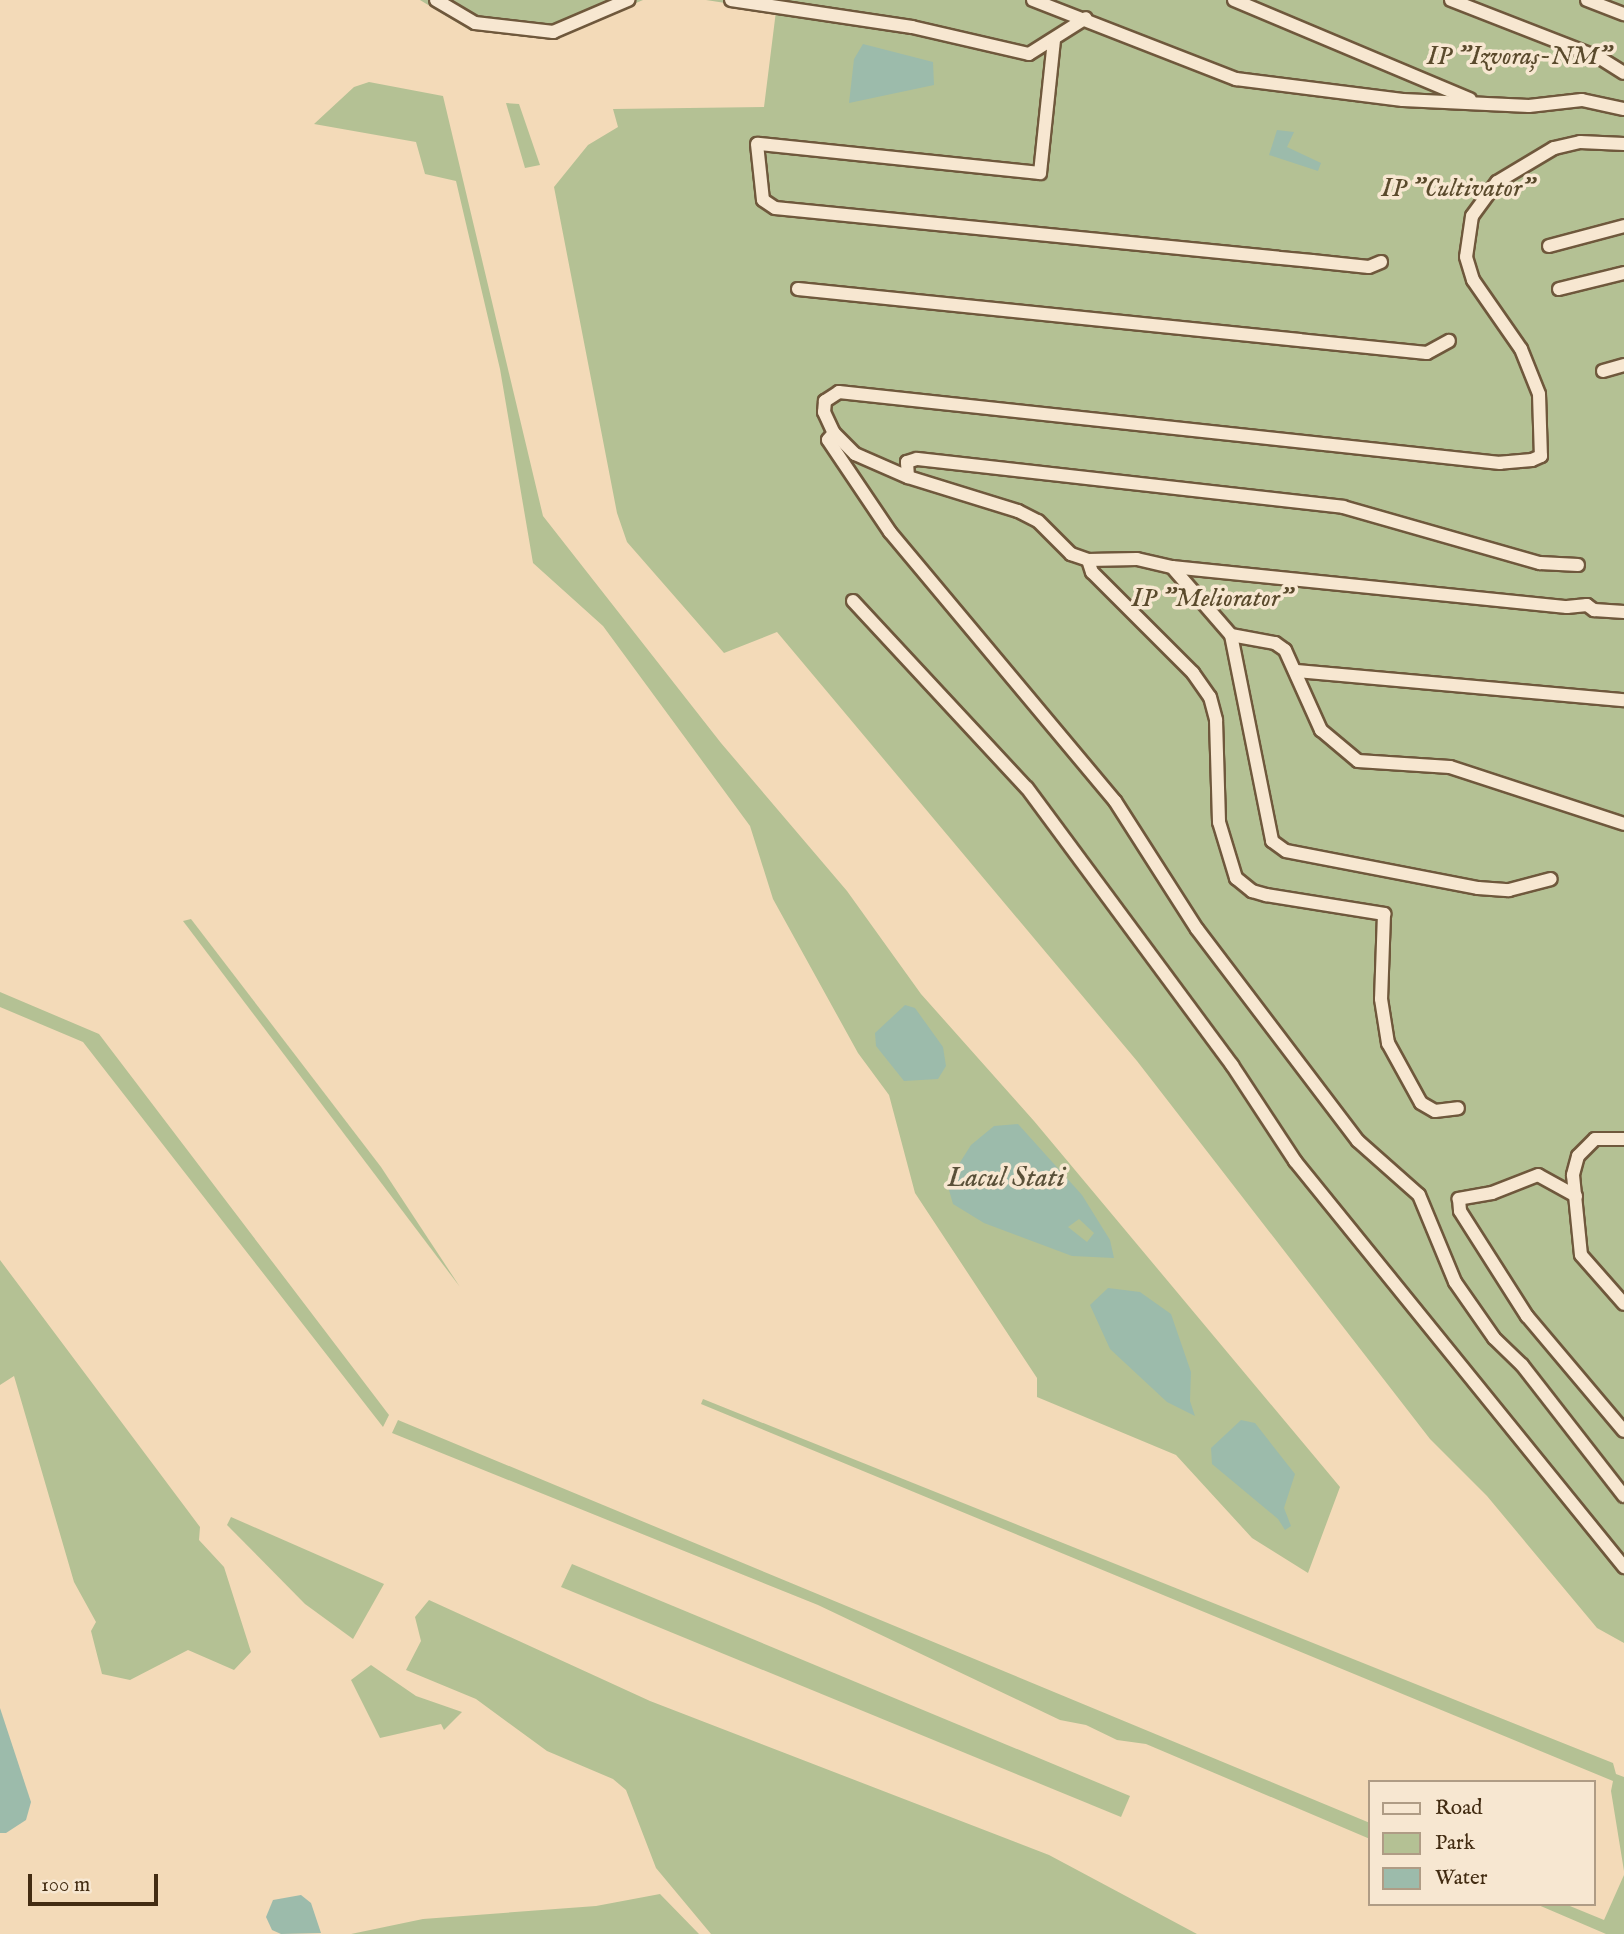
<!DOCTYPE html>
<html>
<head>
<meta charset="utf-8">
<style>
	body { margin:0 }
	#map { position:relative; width:1624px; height:1934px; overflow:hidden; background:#f3dab8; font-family:"IM FELL English",serif }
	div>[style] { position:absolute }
	.green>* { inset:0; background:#b4c194 }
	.water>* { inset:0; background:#9cbbab }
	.roads { filter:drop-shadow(2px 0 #6f583c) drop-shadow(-2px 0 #6f583c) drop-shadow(0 2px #6f583c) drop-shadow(0 -2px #6f583c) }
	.minor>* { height:12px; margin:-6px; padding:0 6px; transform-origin:6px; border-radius:6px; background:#f7e7d1 }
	span { translate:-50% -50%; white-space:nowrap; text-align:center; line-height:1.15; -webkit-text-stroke:7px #f7e7d1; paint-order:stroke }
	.park-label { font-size:26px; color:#5a4a2c; font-style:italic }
	.water-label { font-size:28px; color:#595038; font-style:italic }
	.legend { position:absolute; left:1368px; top:1780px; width:228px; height:126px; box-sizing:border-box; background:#f7e7d1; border:2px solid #af9c85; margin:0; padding:9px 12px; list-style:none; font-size:21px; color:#432c12 }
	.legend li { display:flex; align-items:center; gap:14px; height:35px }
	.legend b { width:35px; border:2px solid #af9c85 }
	.scale { position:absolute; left:28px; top:1874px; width:130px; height:32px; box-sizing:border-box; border:4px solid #432c12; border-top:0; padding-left:9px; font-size:21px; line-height:24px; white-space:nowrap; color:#432c12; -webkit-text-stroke:5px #f7e7d1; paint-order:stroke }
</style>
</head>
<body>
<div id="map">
	<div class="green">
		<div style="clip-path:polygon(420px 0,643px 0,556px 37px,476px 24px,471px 31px)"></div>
		<div style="clip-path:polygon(706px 0,1624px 0,1624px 1643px,1597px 1628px,1487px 1496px,1430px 1439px,1137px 1061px,777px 632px,724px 653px,627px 542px,617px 513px,554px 187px,588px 145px,618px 127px,613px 109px,764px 107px,776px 11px)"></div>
		<div style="clip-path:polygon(369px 82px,443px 96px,543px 516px,721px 743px,847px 891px,921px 994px,1034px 1121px,1340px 1487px,1308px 1573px,1252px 1538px,1176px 1455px,1037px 1397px,1037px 1378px,915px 1193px,889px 1095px,858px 1053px,773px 899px,750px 826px,603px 626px,533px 563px,500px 369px,456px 181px,425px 174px,416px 142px,314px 124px,354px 87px)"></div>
		<div style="clip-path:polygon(506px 103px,519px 104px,540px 165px,525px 168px)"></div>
		<div style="clip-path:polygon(191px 919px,381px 1167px,460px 1287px,183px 921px)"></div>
		<div style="clip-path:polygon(0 992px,99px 1034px,389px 1415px,383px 1427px,83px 1042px,0 1007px)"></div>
		<div style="clip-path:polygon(0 1260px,200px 1527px,199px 1540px,224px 1567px,251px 1652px,234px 1670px,188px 1650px,130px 1680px,102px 1674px,91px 1631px,96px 1622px,74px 1582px,14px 1376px,0 1385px)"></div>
		<div style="clip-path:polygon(703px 1399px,1613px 1763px,1616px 1774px,1624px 1777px,1624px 1871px,1611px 1791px,1613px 1781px,701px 1404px)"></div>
		<div style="clip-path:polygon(398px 1420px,1370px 1823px,1370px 1839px,1146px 1744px,1117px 1740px,1086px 1725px,1060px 1720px,818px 1605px,392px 1433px)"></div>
		<div style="clip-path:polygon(231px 1517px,384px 1584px,353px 1639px,305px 1604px,227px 1525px)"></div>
		<div style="clip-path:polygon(572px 1564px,1130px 1796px,1121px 1817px,561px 1587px)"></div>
		<div style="clip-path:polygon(429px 1600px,650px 1701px,1049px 1855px,1197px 1934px,711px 1934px,656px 1868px,626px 1790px,613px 1779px,547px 1751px,476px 1699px,406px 1670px,421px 1641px,415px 1617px)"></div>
		<div style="clip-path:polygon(371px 1665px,416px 1696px,462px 1712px,444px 1730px,441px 1724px,380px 1738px,351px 1680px)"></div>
		<div style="clip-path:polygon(1624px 1875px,1624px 1934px,1606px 1934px,1536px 1904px,1565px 1904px,1604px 1920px)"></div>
		<div style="clip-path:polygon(660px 1894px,699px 1934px,351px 1934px,423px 1919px,596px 1906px)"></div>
	</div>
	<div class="water">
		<div style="clip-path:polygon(863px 44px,933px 62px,934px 85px,849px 103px,854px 59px)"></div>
		<div style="clip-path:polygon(1277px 130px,1294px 132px,1287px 147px,1321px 163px,1318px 171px,1269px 155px)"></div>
		<div style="clip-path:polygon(905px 1005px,915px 1008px,943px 1047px,946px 1066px,938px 1079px,904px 1081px,876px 1046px,875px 1033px)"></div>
		<div style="clip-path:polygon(evenodd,1018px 1124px,1082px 1195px,1110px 1240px,1114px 1258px,1072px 1256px,984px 1223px,953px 1204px,947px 1183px,971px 1145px,994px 1126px,1018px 1124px,1079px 1219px,1094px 1233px,1087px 1242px,1068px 1227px,1079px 1219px)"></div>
		<div style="clip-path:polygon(1108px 1288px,1140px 1292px,1171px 1314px,1191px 1372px,1190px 1401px,1195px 1416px,1167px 1402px,1110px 1349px,1090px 1305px)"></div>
		<div style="clip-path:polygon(1241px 1420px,1255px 1423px,1295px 1474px,1284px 1508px,1291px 1526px,1285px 1530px,1278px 1519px,1212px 1464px,1211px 1448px)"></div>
		<div style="clip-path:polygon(0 1708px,31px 1802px,26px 1820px,6px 1833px,0 1833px)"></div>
		<div style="clip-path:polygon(301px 1895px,311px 1903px,321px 1933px,281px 1934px,272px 1930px,266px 1917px,273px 1900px)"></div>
	</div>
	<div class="roads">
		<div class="minor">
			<div style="left:436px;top:0;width:45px;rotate:30.5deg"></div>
			<div style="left:475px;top:23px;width:79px;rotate:6.6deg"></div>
			<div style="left:553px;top:32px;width:82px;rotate:-23.1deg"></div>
			<div style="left:731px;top:0;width:183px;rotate:8.5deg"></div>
			<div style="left:912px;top:27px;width:120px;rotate:13deg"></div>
			<div style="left:1029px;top:54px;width:67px;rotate:-32.3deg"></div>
			<div style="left:1033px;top:0;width:218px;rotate:21.3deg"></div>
			<div style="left:1236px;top:79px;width:168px;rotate:7.2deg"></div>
			<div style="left:1403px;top:100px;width:126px;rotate:2.7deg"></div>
			<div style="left:1529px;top:106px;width:53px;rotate:-6.5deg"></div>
			<div style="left:1582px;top:100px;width:43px;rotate:12.1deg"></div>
			<div style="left:1234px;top:0;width:256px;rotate:22.8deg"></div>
			<div style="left:1451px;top:0;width:160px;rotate:21.3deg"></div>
			<div style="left:1600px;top:58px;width:28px;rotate:32deg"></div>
			<div style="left:1587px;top:0;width:40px;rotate:21deg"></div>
			<div style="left:1054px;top:40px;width:134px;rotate:96deg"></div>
			<div style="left:1040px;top:173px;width:284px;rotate:-174.1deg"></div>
			<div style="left:757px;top:144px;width:56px;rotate:83.9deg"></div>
			<div style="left:763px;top:200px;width:14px;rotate:34deg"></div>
			<div style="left:775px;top:208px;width:540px;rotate:5.64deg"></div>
			<div style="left:1312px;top:261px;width:57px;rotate:6deg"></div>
			<div style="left:1369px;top:267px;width:13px;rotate:-23deg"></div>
			<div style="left:1624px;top:144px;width:44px;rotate:-177.4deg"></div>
			<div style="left:1580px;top:142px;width:27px;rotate:167deg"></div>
			<div style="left:1554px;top:148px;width:66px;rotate:149.2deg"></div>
			<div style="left:1497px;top:182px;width:42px;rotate:126.3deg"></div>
			<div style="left:1472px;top:216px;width:41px;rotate:98.3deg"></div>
			<div style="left:1466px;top:257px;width:24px;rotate:73deg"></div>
			<div style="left:1473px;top:280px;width:84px;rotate:55.2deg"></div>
			<div style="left:1521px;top:349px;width:48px;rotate:68.2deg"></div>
			<div style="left:1539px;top:394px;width:62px;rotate:88.2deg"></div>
			<div style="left:1541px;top:456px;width:10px;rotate:156deg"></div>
			<div style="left:1532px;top:460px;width:32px;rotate:175deg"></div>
			<div style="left:1500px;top:463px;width:665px;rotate:-173.87deg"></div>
			<div style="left:839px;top:392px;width:17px;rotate:147deg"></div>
			<div style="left:825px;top:401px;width:11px;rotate:95deg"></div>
			<div style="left:824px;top:412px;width:23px;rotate:65deg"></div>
			<div style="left:834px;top:433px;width:30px;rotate:45deg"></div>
			<div style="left:855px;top:454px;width:58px;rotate:23.5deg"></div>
			<div style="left:908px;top:477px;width:115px;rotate:17.2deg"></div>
			<div style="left:1018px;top:511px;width:22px;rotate:27deg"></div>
			<div style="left:1038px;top:521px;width:47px;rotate:45deg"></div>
			<div style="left:1071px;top:554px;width:18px;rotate:19deg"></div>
			<div style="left:1088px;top:560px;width:49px;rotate:-1.2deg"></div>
			<div style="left:1137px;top:559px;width:36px;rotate:13deg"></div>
			<div style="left:1172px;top:567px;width:397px;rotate:5.8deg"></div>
			<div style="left:1567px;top:607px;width:20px;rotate:-6deg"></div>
			<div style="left:1587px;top:605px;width:9px;rotate:36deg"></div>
			<div style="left:1594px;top:610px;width:30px;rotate:4deg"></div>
			<div style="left:1549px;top:246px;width:78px;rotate:-14.9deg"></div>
			<div style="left:798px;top:289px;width:632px;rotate:5.81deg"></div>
			<div style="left:1427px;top:353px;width:25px;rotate:-29deg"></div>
			<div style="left:1559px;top:289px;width:67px;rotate:-13.8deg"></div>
			<div style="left:1603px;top:371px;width:22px;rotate:-16deg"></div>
			<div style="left:834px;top:433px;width:9px;rotate:131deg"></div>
			<div style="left:828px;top:440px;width:111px;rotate:56deg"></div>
			<div style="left:890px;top:532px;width:351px;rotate:50.1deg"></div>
			<div style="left:1115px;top:801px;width:152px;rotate:57.4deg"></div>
			<div style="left:1197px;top:929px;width:266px;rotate:52.8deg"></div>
			<div style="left:1358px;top:1141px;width:81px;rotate:41.5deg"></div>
			<div style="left:1419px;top:1195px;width:94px;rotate:67.5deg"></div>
			<div style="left:1455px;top:1282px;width:68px;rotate:55.1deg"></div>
			<div style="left:1494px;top:1338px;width:39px;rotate:44deg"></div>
			<div style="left:1522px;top:1365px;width:166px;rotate:52.1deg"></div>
			<div style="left:908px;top:477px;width:15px;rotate:-94deg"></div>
			<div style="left:907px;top:462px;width:10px;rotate:-17deg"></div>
			<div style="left:917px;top:459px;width:429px;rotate:6.4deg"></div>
			<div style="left:1343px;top:507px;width:205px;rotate:15.9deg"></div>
			<div style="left:1540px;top:563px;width:38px;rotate:3deg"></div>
			<div style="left:1088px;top:560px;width:13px;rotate:72deg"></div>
			<div style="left:1092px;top:572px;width:143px;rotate:45deg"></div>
			<div style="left:1193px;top:673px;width:29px;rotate:55deg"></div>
			<div style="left:1210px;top:697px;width:24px;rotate:75deg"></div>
			<div style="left:1216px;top:720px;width:102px;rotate:88.3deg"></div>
			<div style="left:1219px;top:822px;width:59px;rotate:73.1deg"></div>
			<div style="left:1236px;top:878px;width:21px;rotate:39deg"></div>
			<div style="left:1252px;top:891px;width:15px;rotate:16deg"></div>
			<div style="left:1266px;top:895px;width:120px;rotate:9.1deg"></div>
			<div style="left:1384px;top:914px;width:85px;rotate:92deg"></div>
			<div style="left:1381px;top:999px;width:45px;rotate:81deg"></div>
			<div style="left:1388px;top:1043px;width:68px;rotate:61.2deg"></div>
			<div style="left:1421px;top:1103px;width:16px;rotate:30deg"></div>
			<div style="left:1435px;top:1111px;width:23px;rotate:-7deg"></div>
			<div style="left:1172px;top:567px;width:90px;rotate:49.1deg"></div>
			<div style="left:1231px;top:635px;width:45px;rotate:10.3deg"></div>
			<div style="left:1275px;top:643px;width:12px;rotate:35deg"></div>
			<div style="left:1285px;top:650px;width:88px;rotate:65.8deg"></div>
			<div style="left:1321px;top:730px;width:48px;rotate:40deg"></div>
			<div style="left:1358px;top:761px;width:92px;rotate:3.7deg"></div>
			<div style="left:1450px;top:767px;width:183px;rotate:18.1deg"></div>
			<div style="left:853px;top:601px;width:255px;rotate:47.1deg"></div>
			<div style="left:1027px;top:788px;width:345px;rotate:53.5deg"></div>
			<div style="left:1232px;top:1065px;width:115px;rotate:56.7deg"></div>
			<div style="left:1295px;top:1161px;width:523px;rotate:50.98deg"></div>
			<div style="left:1231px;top:635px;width:210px;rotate:78.7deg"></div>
			<div style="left:1272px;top:841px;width:17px;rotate:36deg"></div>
			<div style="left:1286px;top:851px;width:196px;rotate:10.9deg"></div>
			<div style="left:1478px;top:888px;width:31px;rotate:4deg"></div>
			<div style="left:1509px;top:890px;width:43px;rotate:-14.7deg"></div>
			<div style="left:1297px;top:671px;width:328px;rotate:5.1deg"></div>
			<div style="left:1624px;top:1139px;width:29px;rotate:180deg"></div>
			<div style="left:1595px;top:1139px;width:24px;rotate:135deg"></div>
			<div style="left:1578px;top:1156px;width:20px;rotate:105deg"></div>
			<div style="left:1573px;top:1175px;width:80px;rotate:84.3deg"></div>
			<div style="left:1581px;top:1255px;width:65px;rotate:48.7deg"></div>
			<div style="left:1576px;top:1196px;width:43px;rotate:-151.1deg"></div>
			<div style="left:1538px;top:1175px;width:49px;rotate:158.6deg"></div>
			<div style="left:1492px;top:1193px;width:34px;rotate:170deg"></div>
			<div style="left:1459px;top:1199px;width:12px;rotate:85deg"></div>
			<div style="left:1460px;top:1211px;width:125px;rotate:57.5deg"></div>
			<div style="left:1527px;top:1316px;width:150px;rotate:49.9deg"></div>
		</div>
	</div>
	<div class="park-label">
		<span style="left:1519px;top:57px">IP "Izvoraș-NM"</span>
		<span style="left:1458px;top:189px">IP "Cultivator"</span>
		<span style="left:1212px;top:599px">IP "Meliorator"</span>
	</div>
	<div class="water-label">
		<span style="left:1006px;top:1179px">Lacul Stati</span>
	</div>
	<ul class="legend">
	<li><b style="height:9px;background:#f7e7d1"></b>Road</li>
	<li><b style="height:19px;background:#b4c194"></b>Park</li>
	<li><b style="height:19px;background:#9cbbab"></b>Water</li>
	</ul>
	<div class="scale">100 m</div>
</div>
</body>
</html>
